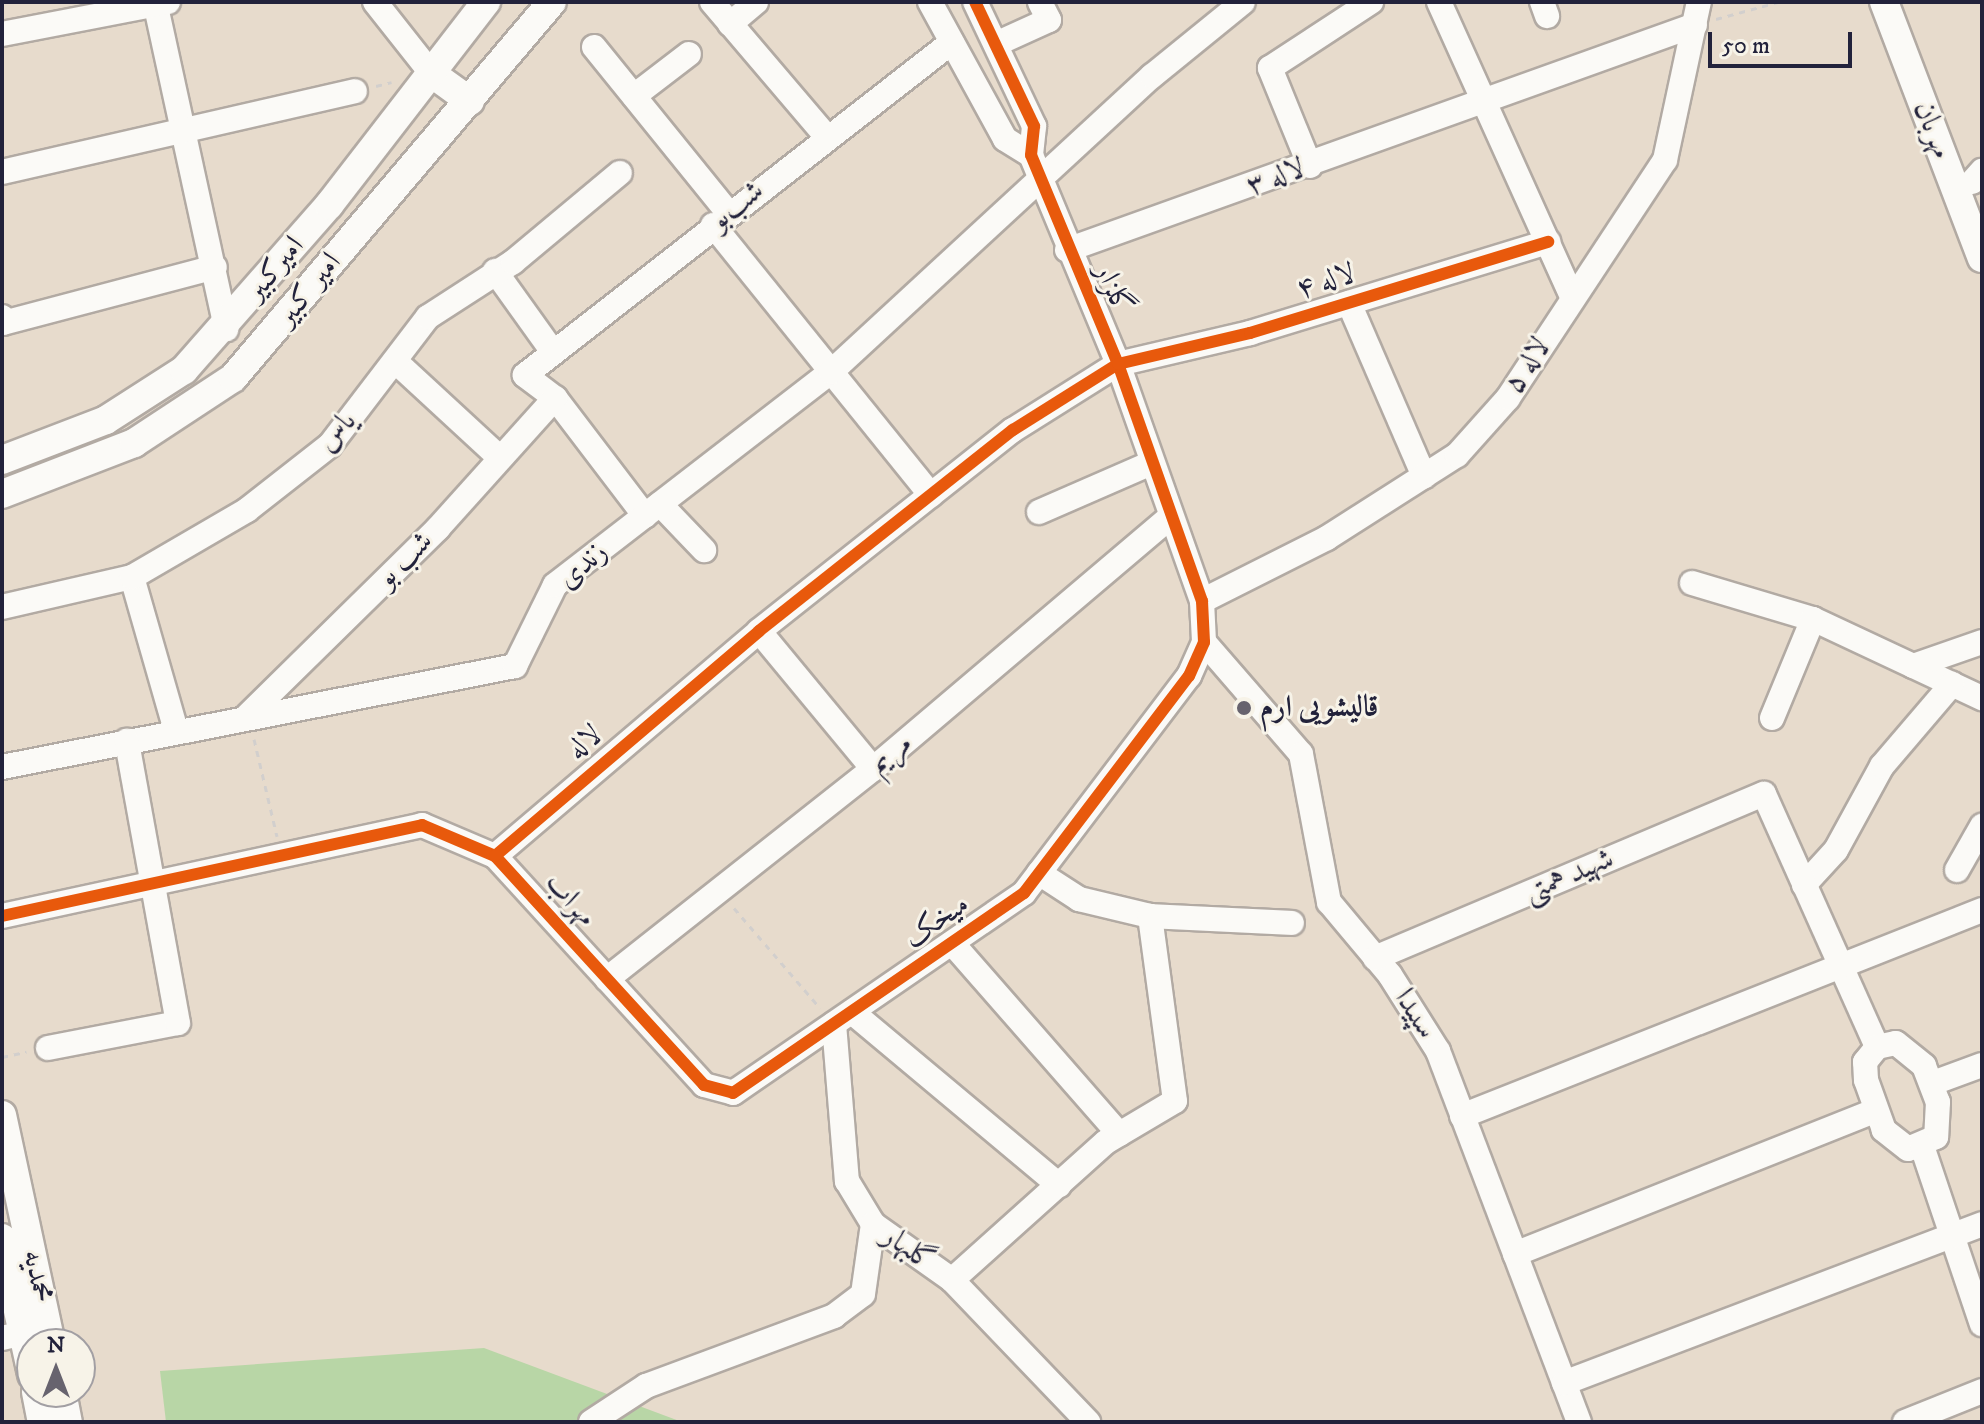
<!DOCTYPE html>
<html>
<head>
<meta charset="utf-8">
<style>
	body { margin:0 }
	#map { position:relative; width:1984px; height:1424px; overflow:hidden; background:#e7dbcc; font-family:"IM FELL DW Pica",Amiri,serif }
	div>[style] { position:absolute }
	.green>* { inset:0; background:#b8d6a6 }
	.path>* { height:3px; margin-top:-1.5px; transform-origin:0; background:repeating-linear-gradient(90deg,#d2cfcd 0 6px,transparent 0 12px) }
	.roads { filter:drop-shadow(2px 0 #b2aaa3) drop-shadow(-2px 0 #b2aaa3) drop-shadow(0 2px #b2aaa3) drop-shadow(0 -2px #b2aaa3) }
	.minor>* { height:24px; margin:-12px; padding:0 12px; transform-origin:12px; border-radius:12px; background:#fbfaf7 }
	.tertiary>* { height:28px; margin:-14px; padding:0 14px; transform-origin:14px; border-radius:14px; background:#fbfaf7 }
	.cycleway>* { height:12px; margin:-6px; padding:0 6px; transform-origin:6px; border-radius:6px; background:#e8590c }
	.dots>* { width:22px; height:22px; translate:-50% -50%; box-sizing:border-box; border:4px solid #f7f3e8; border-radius:50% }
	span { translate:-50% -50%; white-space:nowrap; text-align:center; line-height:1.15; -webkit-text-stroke:6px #f7f3e8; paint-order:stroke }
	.street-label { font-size:30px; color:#22223b }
	.poi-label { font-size:30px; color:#22223b; font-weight:700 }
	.left { translate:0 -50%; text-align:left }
	.frame { position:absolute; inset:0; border:4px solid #22223b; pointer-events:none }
	.north { position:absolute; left:16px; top:1328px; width:80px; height:80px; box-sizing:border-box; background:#f7f3e8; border:2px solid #a29fa3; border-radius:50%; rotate:0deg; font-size:22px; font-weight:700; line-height:32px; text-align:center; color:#22223b }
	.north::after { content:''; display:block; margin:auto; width:28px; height:36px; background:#67636e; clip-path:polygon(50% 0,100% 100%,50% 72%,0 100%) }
	.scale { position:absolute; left:1708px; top:32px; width:144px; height:36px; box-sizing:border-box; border:4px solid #22223b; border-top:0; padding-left:10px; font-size:24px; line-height:28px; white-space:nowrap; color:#22223b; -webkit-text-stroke:6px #f7f3e8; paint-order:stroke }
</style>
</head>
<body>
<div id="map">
	<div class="green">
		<div style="clip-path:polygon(484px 1348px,682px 1422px,166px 1422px,160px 1371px)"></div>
	</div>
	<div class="path">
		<div style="left:1716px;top:19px;width:64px;rotate:-15.3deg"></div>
		<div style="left:376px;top:86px;width:16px;rotate:-14deg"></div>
		<div style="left:254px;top:739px;width:100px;rotate:76.7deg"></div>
		<div style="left:734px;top:908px;width:132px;rotate:49.3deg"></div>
		<div style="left:2px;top:1057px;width:25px;rotate:-12deg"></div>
	</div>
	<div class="roads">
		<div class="minor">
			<div style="left:155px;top:2px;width:335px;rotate:77.7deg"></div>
			<div style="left:375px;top:2px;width:90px;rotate:51.7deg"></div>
			<div style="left:712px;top:2px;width:175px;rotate:49.6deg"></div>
			<div style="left:930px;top:2px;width:156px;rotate:61.3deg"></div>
			<div style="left:1005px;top:139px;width:31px;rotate:32deg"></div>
			<div style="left:1439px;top:2px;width:324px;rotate:65.7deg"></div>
			<div style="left:1542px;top:2px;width:15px;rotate:70deg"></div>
			<div style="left:730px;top:24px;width:34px;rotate:-40deg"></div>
			<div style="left:2px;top:34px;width:169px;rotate:-10.9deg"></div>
			<div style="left:996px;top:44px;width:58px;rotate:-24.4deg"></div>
			<div style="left:1049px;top:20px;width:20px;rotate:-117deg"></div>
			<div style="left:594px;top:47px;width:215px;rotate:51deg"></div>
			<div style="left:634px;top:96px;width:69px;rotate:-37.4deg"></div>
			<div style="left:1310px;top:166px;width:106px;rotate:-112.2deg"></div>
			<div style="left:1270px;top:68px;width:121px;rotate:-33.2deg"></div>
			<div style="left:2px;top:172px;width:362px;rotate:-12.9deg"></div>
			<div style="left:1972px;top:182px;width:15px;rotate:-48deg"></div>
			<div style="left:713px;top:225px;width:347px;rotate:51.1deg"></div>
			<div style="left:1067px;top:250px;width:667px;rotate:-19.71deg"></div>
			<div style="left:495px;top:271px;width:100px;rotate:54.4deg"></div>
			<div style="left:1349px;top:303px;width:189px;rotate:66.6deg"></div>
			<div style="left:2px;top:317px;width:6px;rotate:81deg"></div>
			<div style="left:3px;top:323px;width:219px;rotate:-14.8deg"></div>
			<div style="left:395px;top:361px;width:143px;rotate:42.7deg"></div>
			<div style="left:660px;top:504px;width:64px;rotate:46.3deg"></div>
			<div style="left:1039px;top:512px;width:120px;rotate:-23.6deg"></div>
			<div style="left:645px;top:516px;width:148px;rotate:-127.3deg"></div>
			<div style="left:555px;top:398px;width:38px;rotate:-143deg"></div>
			<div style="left:525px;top:375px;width:541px;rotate:-37.95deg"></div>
			<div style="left:132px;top:577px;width:159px;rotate:74deg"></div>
			<div style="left:1692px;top:583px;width:126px;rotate:16.6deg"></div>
			<div style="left:1813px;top:619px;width:187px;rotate:25.1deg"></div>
			<div style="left:1202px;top:601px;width:140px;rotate:-26.7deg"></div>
			<div style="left:1327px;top:538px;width:154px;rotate:-32.6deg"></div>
			<div style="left:1457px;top:455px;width:76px;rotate:-48.2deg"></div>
			<div style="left:1508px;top:398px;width:285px;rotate:-56.6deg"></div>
			<div style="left:1665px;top:160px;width:162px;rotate:-77.9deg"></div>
			<div style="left:2px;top:607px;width:133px;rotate:-13deg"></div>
			<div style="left:132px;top:577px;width:133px;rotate:-30.2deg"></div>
			<div style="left:247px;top:510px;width:105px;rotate:-38.1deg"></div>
			<div style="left:330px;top:445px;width:161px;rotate:-52.6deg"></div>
			<div style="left:428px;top:317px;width:101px;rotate:-32.9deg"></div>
			<div style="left:513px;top:262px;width:139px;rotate:-39.8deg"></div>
			<div style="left:759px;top:631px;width:179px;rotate:50.4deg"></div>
			<div style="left:1204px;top:642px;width:148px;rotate:49.1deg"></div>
			<div style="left:1301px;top:754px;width:151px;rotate:79.3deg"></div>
			<div style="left:1329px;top:902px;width:95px;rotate:50.1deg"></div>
			<div style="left:1390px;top:975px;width:90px;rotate:57.7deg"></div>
			<div style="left:1438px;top:1051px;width:397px;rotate:69.2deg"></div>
			<div style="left:1913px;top:666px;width:73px;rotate:-19.2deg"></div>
			<div style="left:248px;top:715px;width:267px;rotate:-44.5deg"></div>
			<div style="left:438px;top:528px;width:175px;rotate:-48deg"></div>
			<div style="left:1772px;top:718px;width:107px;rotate:-67.5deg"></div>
			<div style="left:2px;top:767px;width:523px;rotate:-11.14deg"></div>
			<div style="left:515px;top:666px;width:90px;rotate:-63.7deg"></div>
			<div style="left:555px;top:585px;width:349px;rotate:-37.7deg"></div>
			<div style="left:831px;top:372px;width:437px;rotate:-42.7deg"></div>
			<div style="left:1152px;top:76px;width:117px;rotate:-39.1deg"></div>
			<div style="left:495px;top:856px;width:310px;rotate:47.6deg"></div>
			<div style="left:704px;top:1085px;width:30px;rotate:15deg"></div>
			<div style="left:733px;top:1093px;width:353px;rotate:-34.5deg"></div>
			<div style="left:1024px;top:893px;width:273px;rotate:-52.8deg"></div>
			<div style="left:1189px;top:676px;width:37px;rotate:-66deg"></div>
			<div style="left:1204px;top:642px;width:41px;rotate:-92.8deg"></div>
			<div style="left:1202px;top:601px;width:251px;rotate:-109.5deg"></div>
			<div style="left:1118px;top:364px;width:226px;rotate:-112.6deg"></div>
			<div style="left:1031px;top:155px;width:29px;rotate:-84deg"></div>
			<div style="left:1034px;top:126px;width:137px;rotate:-115.4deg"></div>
			<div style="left:1957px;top:870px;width:51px;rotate:-60.4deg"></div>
			<div style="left:1039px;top:873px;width:48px;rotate:33deg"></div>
			<div style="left:1079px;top:899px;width:73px;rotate:13.5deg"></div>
			<div style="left:1150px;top:916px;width:142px;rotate:2.8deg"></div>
			<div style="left:1804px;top:885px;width:47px;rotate:-47.6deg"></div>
			<div style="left:1836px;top:850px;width:96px;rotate:-61.3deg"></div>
			<div style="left:1882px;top:766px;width:108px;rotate:-49.5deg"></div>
			<div style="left:2px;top:916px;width:430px;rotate:-12.2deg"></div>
			<div style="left:422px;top:825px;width:79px;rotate:23deg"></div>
			<div style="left:495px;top:856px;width:347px;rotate:-40.4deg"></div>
			<div style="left:759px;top:631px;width:324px;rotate:-38.4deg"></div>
			<div style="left:1013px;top:430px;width:124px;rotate:-32.2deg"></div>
			<div style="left:1118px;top:364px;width:136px;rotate:-13.2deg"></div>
			<div style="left:1250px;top:333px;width:312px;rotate:-17deg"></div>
			<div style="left:952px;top:943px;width:254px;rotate:48.8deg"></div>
			<div style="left:1375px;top:958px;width:422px;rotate:-22.9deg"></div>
			<div style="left:1764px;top:794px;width:277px;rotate:65.9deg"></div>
			<div style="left:607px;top:979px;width:339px;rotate:-38.3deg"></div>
			<div style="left:873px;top:769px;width:385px;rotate:-40.3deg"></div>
			<div style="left:852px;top:1012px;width:270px;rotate:39.9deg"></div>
			<div style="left:834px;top:1024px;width:158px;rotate:85.3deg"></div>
			<div style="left:847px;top:1181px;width:50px;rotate:58.8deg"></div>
			<div style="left:873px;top:1224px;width:97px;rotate:35.3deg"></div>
			<div style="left:952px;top:1280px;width:197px;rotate:46.2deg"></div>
			<div style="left:1896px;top:1043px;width:36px;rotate:39deg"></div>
			<div style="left:1924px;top:1066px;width:39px;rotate:69deg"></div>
			<div style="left:1938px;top:1102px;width:35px;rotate:93deg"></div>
			<div style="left:1936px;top:1137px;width:30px;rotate:157deg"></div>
			<div style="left:1908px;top:1149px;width:31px;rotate:-142deg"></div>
			<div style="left:1884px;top:1130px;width:53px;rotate:-109.8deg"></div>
			<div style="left:1866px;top:1080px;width:18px;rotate:-93deg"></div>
			<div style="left:1865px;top:1062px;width:19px;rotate:-51deg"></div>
			<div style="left:1877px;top:1047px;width:19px;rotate:-12deg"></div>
			<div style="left:48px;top:1048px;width:132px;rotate:-10.9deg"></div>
			<div style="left:178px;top:1023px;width:287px;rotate:-100.3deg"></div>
			<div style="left:1933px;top:1083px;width:52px;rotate:-20.2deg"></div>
			<div style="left:1462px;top:1116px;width:559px;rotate:-21.61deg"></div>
			<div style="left:1922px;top:1146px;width:188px;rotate:71.4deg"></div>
			<div style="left:1515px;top:1254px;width:387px;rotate:-21.7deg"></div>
			<div style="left:952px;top:1280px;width:207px;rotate:-41.9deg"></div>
			<div style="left:1106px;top:1142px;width:80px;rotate:-30.7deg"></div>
			<div style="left:1175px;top:1101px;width:187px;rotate:-97.7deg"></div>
			<div style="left:2px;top:1338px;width:22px;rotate:-13deg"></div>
			<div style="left:1564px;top:1383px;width:447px;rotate:-20.8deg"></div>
			<div style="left:591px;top:1422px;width:66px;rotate:-33.2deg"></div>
			<div style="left:646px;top:1386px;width:201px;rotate:-20.4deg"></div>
			<div style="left:834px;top:1316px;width:36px;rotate:-37deg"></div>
			<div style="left:863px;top:1294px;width:71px;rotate:-81.9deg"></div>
			<div style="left:1905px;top:1422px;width:83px;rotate:-21.9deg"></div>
		</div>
		<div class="tertiary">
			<div style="left:1884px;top:2px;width:274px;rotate:69.1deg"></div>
			<div style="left:431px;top:73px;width:48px;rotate:35.7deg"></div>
			<div style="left:2px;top:460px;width:111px;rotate:-21deg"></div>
			<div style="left:106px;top:420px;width:93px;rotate:-32.7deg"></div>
			<div style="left:184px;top:370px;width:220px;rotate:-48.7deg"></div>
			<div style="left:329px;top:205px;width:257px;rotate:-52.3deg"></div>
			<div style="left:2px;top:494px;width:142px;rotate:-21.1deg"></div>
			<div style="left:134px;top:443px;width:118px;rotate:-33.3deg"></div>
			<div style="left:233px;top:378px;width:493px;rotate:-49.7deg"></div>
			<div style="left:2px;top:1115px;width:234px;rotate:77.9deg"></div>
			<div style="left:2px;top:1238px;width:140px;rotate:77.6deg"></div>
			<div style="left:36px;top:1392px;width:31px;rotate:79deg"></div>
			<div style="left:62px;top:1392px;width:31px;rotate:79deg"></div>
		</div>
	</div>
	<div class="cycleway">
		<div style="left:495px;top:856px;width:310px;rotate:47.6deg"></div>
		<div style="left:704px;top:1085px;width:30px;rotate:15deg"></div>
		<div style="left:733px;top:1093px;width:353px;rotate:-34.5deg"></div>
		<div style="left:1024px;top:893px;width:273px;rotate:-52.8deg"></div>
		<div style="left:1189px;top:676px;width:37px;rotate:-66deg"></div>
		<div style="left:1204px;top:642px;width:41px;rotate:-92.8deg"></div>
		<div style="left:1202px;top:601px;width:251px;rotate:-109.5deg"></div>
		<div style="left:1118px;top:364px;width:226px;rotate:-112.6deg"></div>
		<div style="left:1031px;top:155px;width:29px;rotate:-84deg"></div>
		<div style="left:1034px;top:126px;width:137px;rotate:-115.4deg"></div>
		<div style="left:2px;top:916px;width:430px;rotate:-12.2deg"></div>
		<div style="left:422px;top:825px;width:79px;rotate:23deg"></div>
		<div style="left:495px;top:856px;width:347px;rotate:-40.4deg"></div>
		<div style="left:759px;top:631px;width:324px;rotate:-38.4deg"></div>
		<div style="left:1013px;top:430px;width:124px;rotate:-32.2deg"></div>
		<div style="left:1118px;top:364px;width:136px;rotate:-13.2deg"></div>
		<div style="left:1250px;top:333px;width:312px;rotate:-17deg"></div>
	</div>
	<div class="dots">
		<div style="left:1244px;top:708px;background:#67636e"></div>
	</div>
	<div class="street-label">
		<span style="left:1932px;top:130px;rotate:69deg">مهربان</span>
		<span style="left:1276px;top:178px;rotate:-20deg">لاله ۳</span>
		<span style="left:737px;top:206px;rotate:-38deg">شب‌بو</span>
		<span style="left:275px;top:269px;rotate:-50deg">امیرکبیر</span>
		<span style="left:1326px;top:282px;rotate:-17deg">لاله ۴</span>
		<span style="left:1113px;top:289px;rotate:66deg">گلزار</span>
		<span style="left:309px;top:290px;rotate:-51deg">امیر کبیر</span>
		<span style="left:1528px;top:366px;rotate:-57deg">لاله ۵</span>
		<span style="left:337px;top:432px;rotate:-48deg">یاس</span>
		<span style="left:405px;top:560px;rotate:-44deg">شب بو</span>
		<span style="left:583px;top:566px;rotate:-41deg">زندی</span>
		<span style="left:585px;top:743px;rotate:-41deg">لاله</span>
		<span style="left:891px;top:754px;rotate:-39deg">مریم</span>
		<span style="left:1569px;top:876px;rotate:-23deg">شهید همتی</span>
		<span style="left:570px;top:900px;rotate:48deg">مهراب</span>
		<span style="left:937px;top:922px;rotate:-35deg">میخک</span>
		<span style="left:1415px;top:1014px;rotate:58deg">سپیدا</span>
		<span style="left:908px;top:1249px;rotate:35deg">گلبهار</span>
		<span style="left:37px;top:1276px;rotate:78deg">محمدیه</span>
	</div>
	<div class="poi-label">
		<span class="left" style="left:1260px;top:708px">قالیشویی ارم</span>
	</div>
	<div class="frame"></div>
	<div class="north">N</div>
	<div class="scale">50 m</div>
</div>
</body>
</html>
